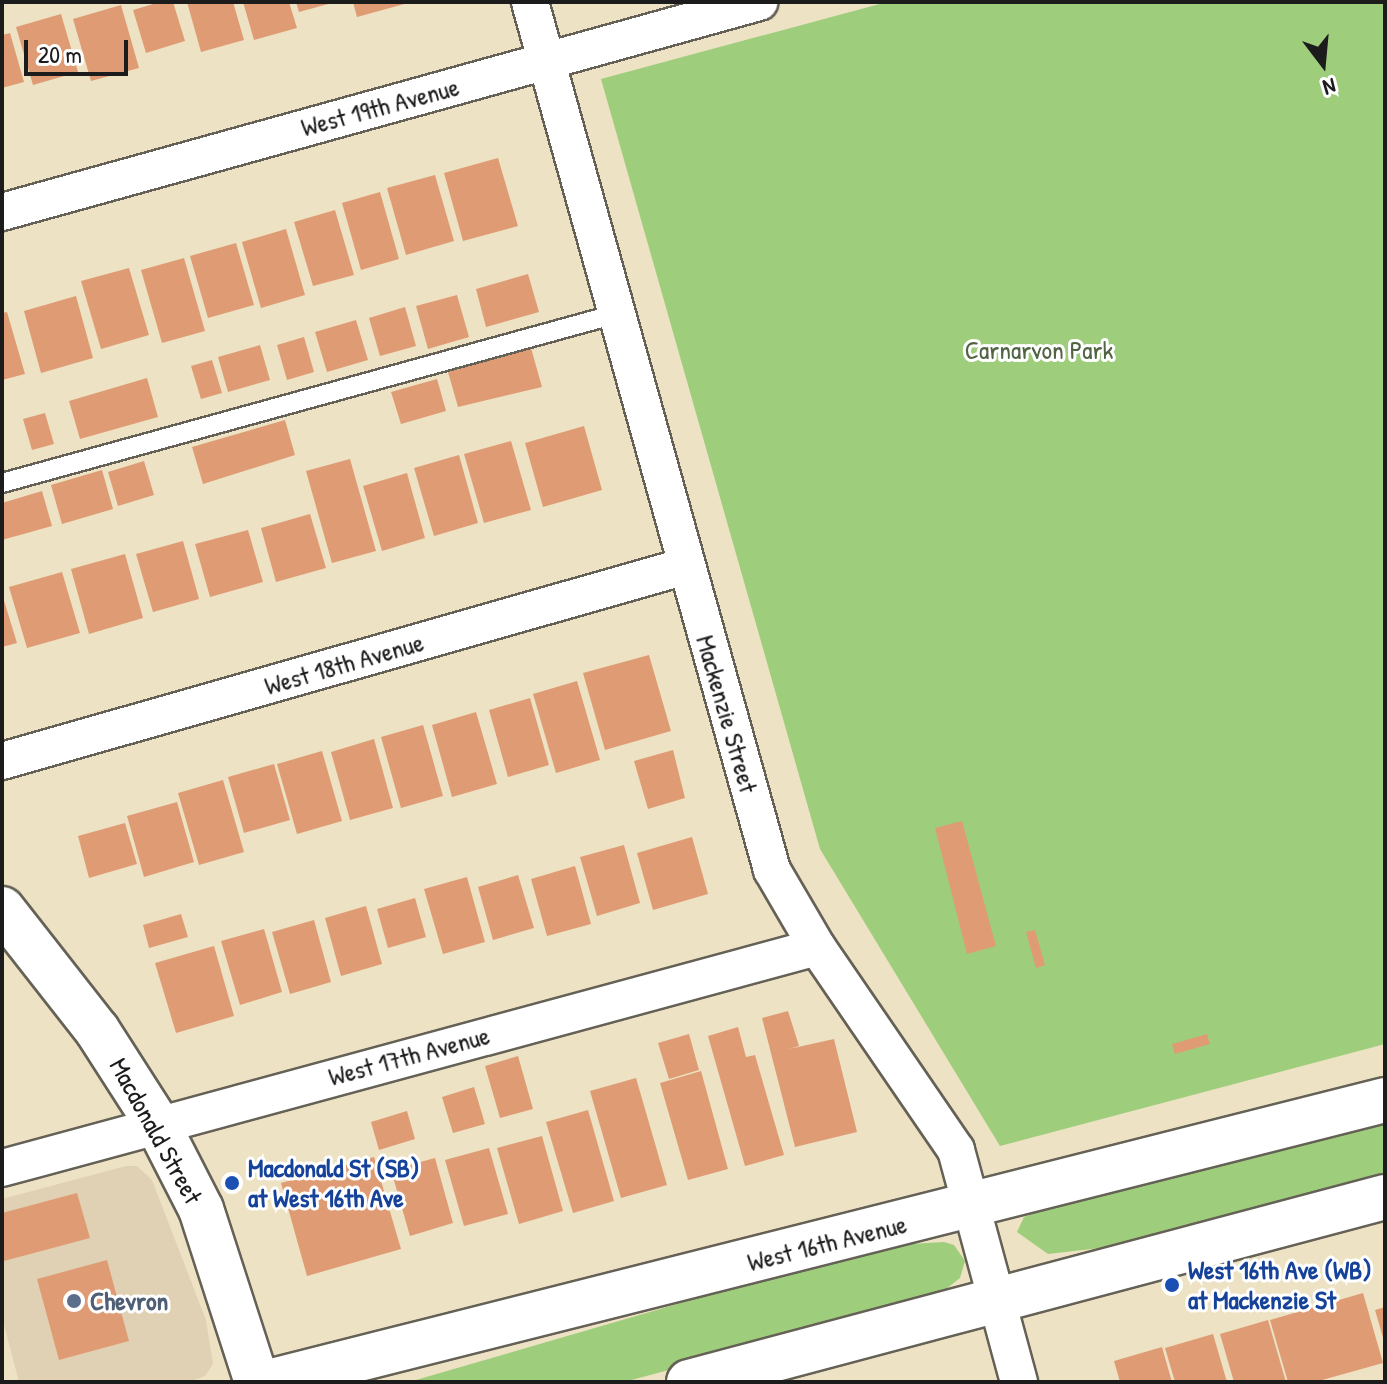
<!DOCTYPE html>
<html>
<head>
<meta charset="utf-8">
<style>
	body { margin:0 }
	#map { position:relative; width:1387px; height:1384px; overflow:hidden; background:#ede2c3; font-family:"Patrick Hand",sans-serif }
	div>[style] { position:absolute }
	.built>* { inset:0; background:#e1d1b4 }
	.green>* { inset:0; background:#9ecd7c }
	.building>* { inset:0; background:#df9c74 }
	.roads { filter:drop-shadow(2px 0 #656156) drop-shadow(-2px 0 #656156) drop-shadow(0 2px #656156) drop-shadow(0 -2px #656156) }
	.lane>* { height:18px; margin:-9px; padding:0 9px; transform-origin:9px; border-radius:9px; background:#fff }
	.street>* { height:36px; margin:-18px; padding:0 18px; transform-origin:18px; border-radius:18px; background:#fff }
	.secondary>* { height:44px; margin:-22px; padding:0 22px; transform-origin:22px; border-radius:22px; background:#fff }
	.dots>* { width:22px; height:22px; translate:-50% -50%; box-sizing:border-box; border:4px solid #fff; border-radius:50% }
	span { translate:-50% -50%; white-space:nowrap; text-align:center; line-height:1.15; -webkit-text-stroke:6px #fff; paint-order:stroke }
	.street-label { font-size:26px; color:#1c1c1c }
	.park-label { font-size:26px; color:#506342 }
	.transit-label { font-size:26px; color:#164399; font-weight:700 }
	.left { translate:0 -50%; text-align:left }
	.service-label { font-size:26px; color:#4e5e75; font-weight:700 }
	.frame { position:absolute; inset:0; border:4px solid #1c1c1c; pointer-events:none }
	.north { position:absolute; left:1283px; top:24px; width:80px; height:80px; -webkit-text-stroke:6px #fff; paint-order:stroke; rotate:164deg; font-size:22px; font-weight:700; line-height:32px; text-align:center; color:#1c1c1c }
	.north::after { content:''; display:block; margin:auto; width:28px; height:36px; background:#1c1c1c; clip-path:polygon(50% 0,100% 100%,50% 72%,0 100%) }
	.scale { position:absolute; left:24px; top:40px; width:104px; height:36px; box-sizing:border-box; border:4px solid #1c1c1c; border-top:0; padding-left:10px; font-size:24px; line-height:28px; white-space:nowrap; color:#1c1c1c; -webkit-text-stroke:6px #fff; paint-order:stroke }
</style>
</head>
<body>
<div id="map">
	<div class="built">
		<div style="clip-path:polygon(126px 1166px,137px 1166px,152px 1180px,206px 1320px,213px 1364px,205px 1376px,189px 1382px,19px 1382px,2px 1317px,2px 1199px)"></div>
	</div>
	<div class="green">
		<div style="clip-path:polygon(887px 2px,1385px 2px,1385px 1044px,1000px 1146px,820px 849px,601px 79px)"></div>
		<div style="clip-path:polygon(1385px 1110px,1385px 1183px,1161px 1241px,1048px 1254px,1017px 1232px,1024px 1217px,1123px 1179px)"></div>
		<div style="clip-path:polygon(944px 1242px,954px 1245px,965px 1261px,960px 1278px,946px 1289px,874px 1315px,624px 1382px,409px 1382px,877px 1246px)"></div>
	</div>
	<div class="building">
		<div style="clip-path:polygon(160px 2px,173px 2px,185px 41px,146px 53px,133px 10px)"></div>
		<div style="clip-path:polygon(187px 2px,233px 2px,244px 40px,201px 52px)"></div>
		<div style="clip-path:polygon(243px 2px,289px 2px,297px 28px,254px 40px)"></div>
		<div style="clip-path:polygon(296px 2px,332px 2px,332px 3px,299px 12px)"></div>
		<div style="clip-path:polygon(353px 2px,408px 2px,408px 3px,357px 17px)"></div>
		<div style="clip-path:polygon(121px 5px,139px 68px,91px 81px,73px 19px)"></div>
		<div style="clip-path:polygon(61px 14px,78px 72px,33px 85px,16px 27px)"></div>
		<div style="clip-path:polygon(10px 33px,24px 82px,2px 88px,2px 35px)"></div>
		<div style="clip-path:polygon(498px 158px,518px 226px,463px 241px,444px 173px)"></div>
		<div style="clip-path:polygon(435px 175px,454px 241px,406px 255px,387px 188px)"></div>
		<div style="clip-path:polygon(380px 192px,399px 259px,361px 270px,342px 203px)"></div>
		<div style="clip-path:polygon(335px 210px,354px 275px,313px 286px,294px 222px)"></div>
		<div style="clip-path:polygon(286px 229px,305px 295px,261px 308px,242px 242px)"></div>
		<div style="clip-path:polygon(236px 243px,254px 305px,208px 318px,190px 256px)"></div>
		<div style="clip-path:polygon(184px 258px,205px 331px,162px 343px,141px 270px)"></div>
		<div style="clip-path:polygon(129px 268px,149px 335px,101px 349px,81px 281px)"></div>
		<div style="clip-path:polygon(528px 274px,539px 312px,486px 327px,476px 289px)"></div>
		<div style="clip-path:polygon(457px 295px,469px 337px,428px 349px,416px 306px)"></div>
		<div style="clip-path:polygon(76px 296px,93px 358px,41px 373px,24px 311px)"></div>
		<div style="clip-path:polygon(405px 307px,416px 346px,380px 356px,369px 318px)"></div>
		<div style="clip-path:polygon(7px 312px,25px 374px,2px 380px,2px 313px)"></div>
		<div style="clip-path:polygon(356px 320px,368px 360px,327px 372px,315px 332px)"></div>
		<div style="clip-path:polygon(304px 337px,314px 372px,287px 380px,277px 345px)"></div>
		<div style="clip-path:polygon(260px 345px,270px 380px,228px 392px,218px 357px)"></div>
		<div style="clip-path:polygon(531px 348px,542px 387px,458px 407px,448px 372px)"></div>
		<div style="clip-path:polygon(212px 360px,222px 393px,201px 399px,191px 366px)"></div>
		<div style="clip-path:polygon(147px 378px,158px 417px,80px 439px,69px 401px)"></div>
		<div style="clip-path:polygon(437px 379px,446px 411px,401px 424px,391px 392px)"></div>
		<div style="clip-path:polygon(45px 413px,54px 444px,32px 450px,23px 419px)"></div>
		<div style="clip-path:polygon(285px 420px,295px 455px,203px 484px,192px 447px)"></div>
		<div style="clip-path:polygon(584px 426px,602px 490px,543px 507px,525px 443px)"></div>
		<div style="clip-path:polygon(511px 441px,531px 510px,484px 523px,464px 454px)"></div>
		<div style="clip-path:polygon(459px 455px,478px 523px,434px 536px,414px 468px)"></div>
		<div style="clip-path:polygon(350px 459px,376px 551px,332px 563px,306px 471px)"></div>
		<div style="clip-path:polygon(144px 461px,154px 495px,118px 506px,108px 472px)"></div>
		<div style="clip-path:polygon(102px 470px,113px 509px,62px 524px,51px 485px)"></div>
		<div style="clip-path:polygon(407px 473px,425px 538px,382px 551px,363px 486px)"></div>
		<div style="clip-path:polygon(42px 491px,52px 526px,2px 540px,2px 503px)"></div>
		<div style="clip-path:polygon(310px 514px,326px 568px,276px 582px,261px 528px)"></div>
		<div style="clip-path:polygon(248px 530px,263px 582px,210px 597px,195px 544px)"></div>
		<div style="clip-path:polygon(183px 541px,199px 599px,153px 612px,136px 554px)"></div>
		<div style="clip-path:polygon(125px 554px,143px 618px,89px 634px,71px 569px)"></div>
		<div style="clip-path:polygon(62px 572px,80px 633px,27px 648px,9px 587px)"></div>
		<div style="clip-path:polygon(2px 594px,17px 643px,2px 647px)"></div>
		<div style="clip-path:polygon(649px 655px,671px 731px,605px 750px,583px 673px)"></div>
		<div style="clip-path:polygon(577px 681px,600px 760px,556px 773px,533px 694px)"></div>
		<div style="clip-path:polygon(530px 698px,549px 765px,508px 777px,489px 710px)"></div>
		<div style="clip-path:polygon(476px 712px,497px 784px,452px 797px,432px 725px)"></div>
		<div style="clip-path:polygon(423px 725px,443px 796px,401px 808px,381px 737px)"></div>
		<div style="clip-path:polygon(374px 739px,393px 808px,350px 820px,331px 752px)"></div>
		<div style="clip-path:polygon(673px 750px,685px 798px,648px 809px,634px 761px)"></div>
		<div style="clip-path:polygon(322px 751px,342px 821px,297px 834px,277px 764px)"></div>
		<div style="clip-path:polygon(274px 764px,290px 820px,244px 833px,228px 777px)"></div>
		<div style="clip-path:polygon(223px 780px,244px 852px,199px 865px,178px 793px)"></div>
		<div style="clip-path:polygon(177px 802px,194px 862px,144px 877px,127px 816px)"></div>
		<div style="clip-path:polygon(962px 821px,996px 946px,967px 954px,935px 828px)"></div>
		<div style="clip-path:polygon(125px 823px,137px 864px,89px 878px,78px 836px)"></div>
		<div style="clip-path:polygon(692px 837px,708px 894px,653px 910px,637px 853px)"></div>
		<div style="clip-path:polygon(624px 845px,640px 903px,597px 916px,580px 857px)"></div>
		<div style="clip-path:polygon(575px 866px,591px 924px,547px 936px,531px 879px)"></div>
		<div style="clip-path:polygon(518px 875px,534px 928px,493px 940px,478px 887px)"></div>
		<div style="clip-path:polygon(467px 877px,485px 942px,443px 954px,424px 889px)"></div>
		<div style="clip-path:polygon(415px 898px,426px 937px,388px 948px,377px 909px)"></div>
		<div style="clip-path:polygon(366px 906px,382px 964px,341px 976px,325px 918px)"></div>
		<div style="clip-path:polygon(181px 914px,188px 937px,149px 948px,143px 925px)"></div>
		<div style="clip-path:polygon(314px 920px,331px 982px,290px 994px,272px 932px)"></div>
		<div style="clip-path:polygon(264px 929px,282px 992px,240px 1005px,221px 941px)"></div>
		<div style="clip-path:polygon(1035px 930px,1045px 965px,1036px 968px,1026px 932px)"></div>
		<div style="clip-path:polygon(214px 946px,234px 1016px,176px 1033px,155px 963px)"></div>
		<div style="clip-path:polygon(788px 1011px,799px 1046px,789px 1049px,834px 1039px,857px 1132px,795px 1147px,762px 1018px)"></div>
		<div style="clip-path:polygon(738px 1027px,746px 1057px,755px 1055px,784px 1155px,745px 1166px,708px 1036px)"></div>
		<div style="clip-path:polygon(689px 1034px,699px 1070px,669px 1079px,658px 1043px)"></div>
		<div style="clip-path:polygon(1207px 1034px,1210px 1044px,1175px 1054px,1172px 1044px)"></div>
		<div style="clip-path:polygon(518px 1056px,533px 1109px,500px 1118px,485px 1066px)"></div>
		<div style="clip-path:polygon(701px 1071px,728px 1169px,688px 1180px,660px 1083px)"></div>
		<div style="clip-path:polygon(636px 1078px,667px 1185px,621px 1198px,590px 1091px)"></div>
		<div style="clip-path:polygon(474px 1087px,485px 1124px,453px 1133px,442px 1097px)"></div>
		<div style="clip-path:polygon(588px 1110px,614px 1201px,573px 1213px,546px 1122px)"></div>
		<div style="clip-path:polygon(407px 1111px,415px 1139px,379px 1150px,371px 1122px)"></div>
		<div style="clip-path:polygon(542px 1136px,563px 1211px,519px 1224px,497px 1148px)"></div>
		<div style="clip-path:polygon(489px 1148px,508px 1214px,464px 1226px,445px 1160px)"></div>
		<div style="clip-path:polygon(374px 1157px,401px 1249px,307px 1276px,281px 1183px)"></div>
		<div style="clip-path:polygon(435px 1158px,453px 1223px,410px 1236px,391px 1170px)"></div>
		<div style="clip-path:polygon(77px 1193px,90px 1238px,4px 1261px,2px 1213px)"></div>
		<div style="clip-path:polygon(107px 1260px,129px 1341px,59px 1360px,37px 1279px)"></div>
		<div style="clip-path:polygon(1363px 1293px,1383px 1363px,1315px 1382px,1288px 1382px,1270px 1320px)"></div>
		<div style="clip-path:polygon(1385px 1307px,1385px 1341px,1384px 1341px,1375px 1310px)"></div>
		<div style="clip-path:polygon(1268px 1320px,1286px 1382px,1234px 1382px,1220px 1334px)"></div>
		<div style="clip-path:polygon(1213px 1334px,1227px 1382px,1175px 1382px,1165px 1348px)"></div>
		<div style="clip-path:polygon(1162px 1347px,1172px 1382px,1120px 1382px,1114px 1361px)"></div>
	</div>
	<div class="roads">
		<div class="lane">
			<div style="left:2px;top:483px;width:637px;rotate:-15.39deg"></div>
		</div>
		<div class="street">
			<div style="left:530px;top:2px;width:901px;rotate:74.42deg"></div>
			<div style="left:772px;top:870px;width:89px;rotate:59.7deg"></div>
			<div style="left:817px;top:947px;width:246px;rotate:55.6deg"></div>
			<div style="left:956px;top:1150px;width:240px;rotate:74.8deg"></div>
			<div style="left:2px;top:212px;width:786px;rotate:-15.5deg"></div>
			<div style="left:2px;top:761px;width:711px;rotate:-15.91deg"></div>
			<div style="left:2px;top:1168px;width:844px;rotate:-15.17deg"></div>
		</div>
		<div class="secondary">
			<div style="left:2px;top:909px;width:154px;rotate:51.9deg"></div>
			<div style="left:97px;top:1030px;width:113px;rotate:57.3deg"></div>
			<div style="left:158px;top:1125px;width:94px;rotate:62.9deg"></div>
			<div style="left:201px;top:1209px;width:182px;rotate:72.1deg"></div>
			<div style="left:268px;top:1382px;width:1152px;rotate:-14.17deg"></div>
			<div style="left:689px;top:1382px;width:720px;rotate:-14.89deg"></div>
		</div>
	</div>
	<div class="dots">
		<div style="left:232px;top:1183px;background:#1a4fb4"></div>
		<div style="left:1172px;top:1285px;background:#1a4fb4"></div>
		<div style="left:74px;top:1301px;background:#5c6f8a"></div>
	</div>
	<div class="street-label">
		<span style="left:380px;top:107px;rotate:-15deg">West 19th Avenue</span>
		<span style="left:344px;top:664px;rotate:-16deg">West 18th Avenue</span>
		<span style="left:727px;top:714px;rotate:74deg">Mackenzie Street</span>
		<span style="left:409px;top:1056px;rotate:-15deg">West 17th Avenue</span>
		<span style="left:156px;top:1131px;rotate:61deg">Macdonald Street</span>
		<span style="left:827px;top:1243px;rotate:-14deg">West 16th Avenue</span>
	</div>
	<div class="park-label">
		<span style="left:1039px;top:350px">Carnarvon Park</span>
	</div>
	<div class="transit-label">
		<span class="left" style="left:248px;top:1183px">Macdonald St (SB)<br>at West 16th Ave</span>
		<span class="left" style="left:1188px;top:1285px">West 16th Ave (WB)<br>at Mackenzie St</span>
	</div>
	<div class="service-label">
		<span class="left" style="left:90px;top:1301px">Chevron</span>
	</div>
	<div class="frame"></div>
	<div class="north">N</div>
	<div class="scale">20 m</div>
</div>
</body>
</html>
